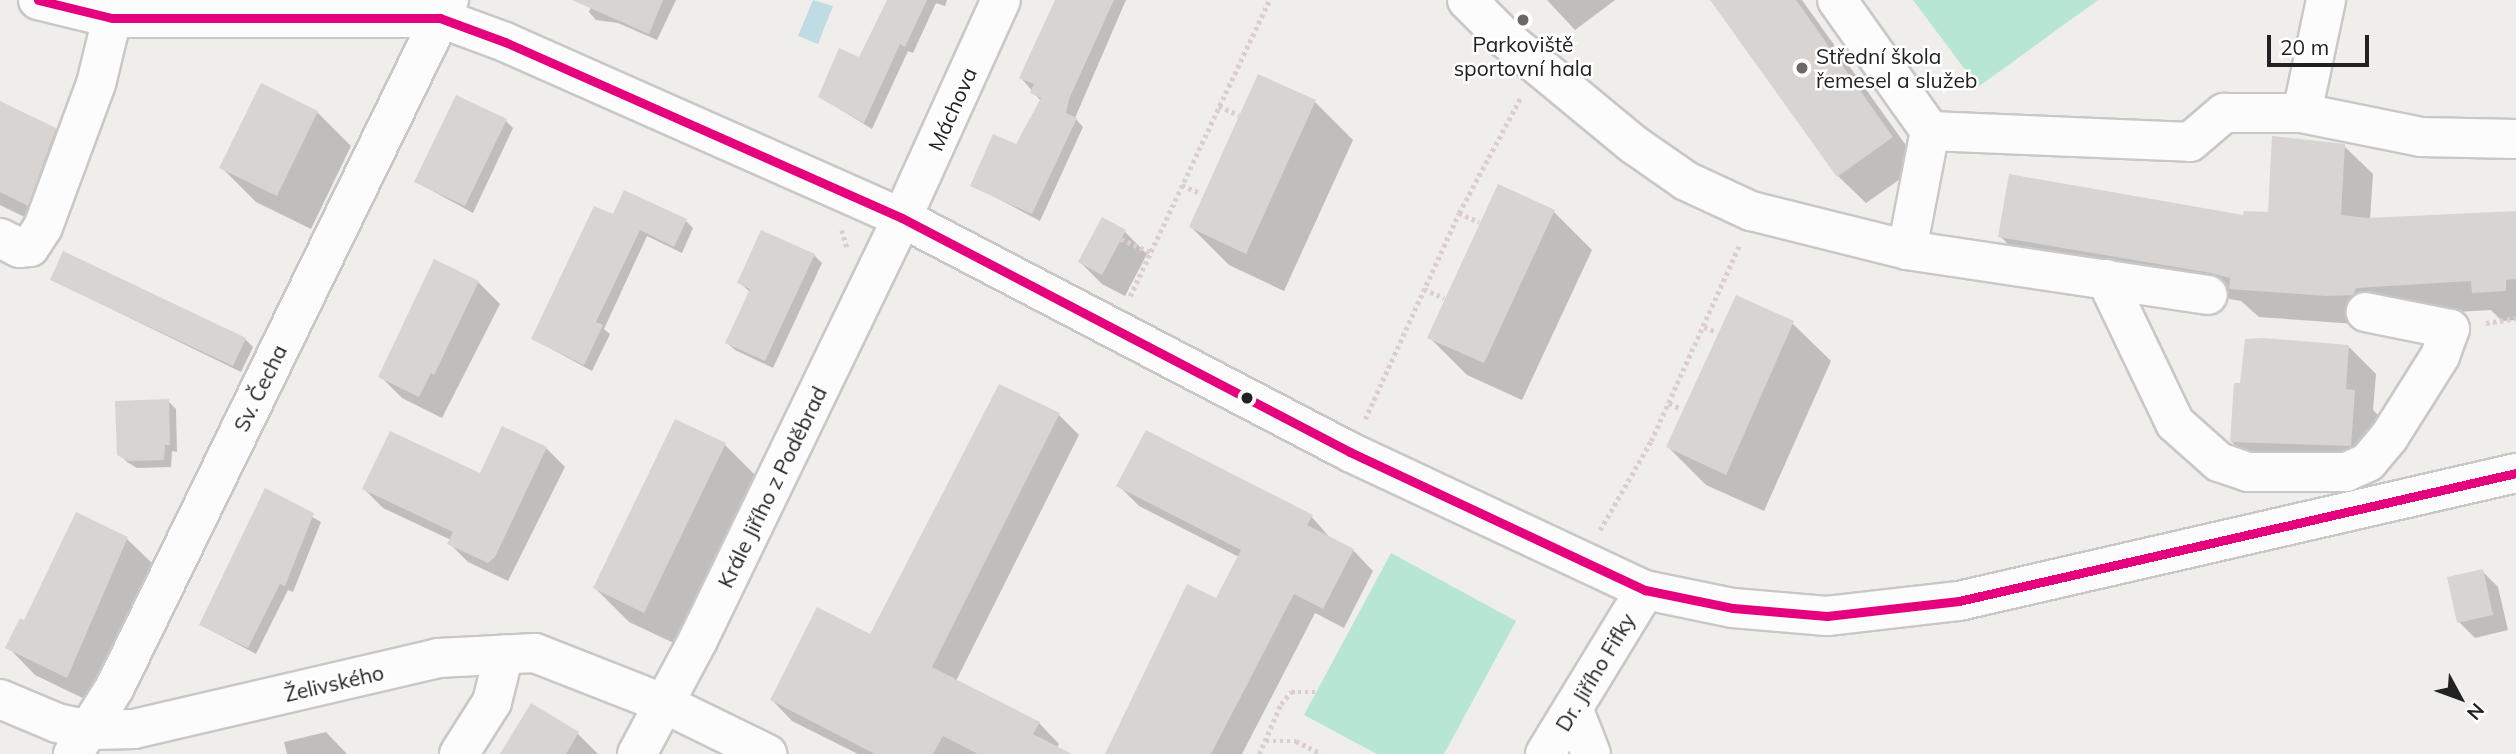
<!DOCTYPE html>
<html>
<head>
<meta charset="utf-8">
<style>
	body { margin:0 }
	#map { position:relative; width:2516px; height:754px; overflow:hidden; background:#f0eeeb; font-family:Mulish,sans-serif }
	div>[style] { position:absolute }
	.pitch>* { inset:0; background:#b7e6d2 }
	.water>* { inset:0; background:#bfdbe3 }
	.shadow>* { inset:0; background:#0003 }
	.building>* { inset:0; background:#d7d4d2 }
	.path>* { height:4.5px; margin-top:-2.25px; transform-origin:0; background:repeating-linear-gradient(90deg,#dccecd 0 3.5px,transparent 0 7px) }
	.roads { filter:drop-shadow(2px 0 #c9c8c7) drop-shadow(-2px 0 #c9c8c7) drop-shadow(0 2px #c9c8c7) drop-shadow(0 -2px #c9c8c7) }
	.minor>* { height:38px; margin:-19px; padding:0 19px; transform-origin:19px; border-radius:19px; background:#fdfcfc }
	.bus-1>* { height:9px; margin:-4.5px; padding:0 4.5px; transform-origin:4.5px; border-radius:4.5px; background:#e5007d }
	.dots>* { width:19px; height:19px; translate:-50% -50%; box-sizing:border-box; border:4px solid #fff; border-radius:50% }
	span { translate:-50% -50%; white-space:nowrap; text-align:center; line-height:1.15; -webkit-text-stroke:5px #fff; paint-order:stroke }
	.poi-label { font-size:21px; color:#222 }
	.left { translate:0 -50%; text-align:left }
	.street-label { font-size:21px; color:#222 }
	.north { position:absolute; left:2425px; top:663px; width:70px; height:70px; -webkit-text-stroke:5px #fff; paint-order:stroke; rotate:131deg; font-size:19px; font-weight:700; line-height:28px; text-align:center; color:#222 }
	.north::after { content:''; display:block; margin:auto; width:24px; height:32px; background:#222; clip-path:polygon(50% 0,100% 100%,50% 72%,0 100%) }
	.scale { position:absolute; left:2267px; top:35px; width:102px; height:32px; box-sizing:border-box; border:4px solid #222; border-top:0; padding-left:9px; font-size:21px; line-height:24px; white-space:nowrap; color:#222; -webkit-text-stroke:5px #fff; paint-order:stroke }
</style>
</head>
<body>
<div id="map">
	<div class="pitch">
		<div style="clip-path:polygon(1913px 0,2098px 0,1978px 87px)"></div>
		<div style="clip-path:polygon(1391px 553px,1516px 621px,1444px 754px,1377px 754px,1304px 715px)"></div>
	</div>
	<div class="water">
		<div style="clip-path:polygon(813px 0,833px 6px,818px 44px,798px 36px)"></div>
	</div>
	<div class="shadow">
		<div style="clip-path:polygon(594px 0,676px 0,657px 40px,618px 23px,596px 20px,589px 12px)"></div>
		<div style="clip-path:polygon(889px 0,947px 0,945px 6px,936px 3px,913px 53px,908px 51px,872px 129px,820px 97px,859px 59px)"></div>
		<div style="clip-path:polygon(1057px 0,1126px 0,1075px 118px,1083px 127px,1040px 221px,972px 185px,1017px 147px,1041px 101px,1021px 78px)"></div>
		<div style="clip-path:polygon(1547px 0,1615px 0,1575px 30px)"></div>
		<div style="clip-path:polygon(1712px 0,1802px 0,1920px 165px,1866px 203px,1838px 176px)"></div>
		<div style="clip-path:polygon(1259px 76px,1315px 102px,1353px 140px,1284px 291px,1229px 265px,1191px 227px)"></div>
		<div style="clip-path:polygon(0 103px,55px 129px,83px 157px,55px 232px,0 205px)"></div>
		<div style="clip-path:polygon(317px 112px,351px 146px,311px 229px,256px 202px,222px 168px)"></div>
		<div style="clip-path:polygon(506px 121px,513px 128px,473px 213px,416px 182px)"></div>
		<div style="clip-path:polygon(2274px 138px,2344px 146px,2373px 174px,2370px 220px,2516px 213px,2516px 320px,2502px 321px,2491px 310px,2385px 316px,2356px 324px,2259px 317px,2241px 301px,2028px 264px,2000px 236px,2269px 214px)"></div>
		<div style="clip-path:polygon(1498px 186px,1554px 212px,1592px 250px,1522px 400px,1467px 375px,1429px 337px)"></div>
		<div style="clip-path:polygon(614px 216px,686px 221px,693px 228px,682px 253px,647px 236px,604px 329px,610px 334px,592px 371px,533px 339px)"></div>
		<div style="clip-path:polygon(1125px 232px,1147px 254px,1125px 296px,1102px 284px,1080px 262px)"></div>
		<div style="clip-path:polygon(814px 255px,822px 263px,773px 368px,735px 350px,727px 343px,750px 292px,740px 283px)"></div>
		<div style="clip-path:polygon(52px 280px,245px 339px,253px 347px,241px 372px)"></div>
		<div style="clip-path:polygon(478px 282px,500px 304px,442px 418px,402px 398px,380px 376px)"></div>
		<div style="clip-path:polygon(1792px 323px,1831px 361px,1764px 511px,1706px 485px,1668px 447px)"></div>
		<div style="clip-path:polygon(2348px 346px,2376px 374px,2373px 410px,2382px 419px,2378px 472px,2259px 469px,2232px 442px)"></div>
		<div style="clip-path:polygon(168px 401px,176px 409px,177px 452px,172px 451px,171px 467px,137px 468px,127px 462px,119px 454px)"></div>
		<div style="clip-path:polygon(1059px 415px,1079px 435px,956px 681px,1039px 723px,1059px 744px,1057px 748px,1068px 754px,858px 754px,792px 721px,772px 700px,871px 637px)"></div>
		<div style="clip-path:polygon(725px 445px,759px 479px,678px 645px,629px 622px,595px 588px)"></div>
		<div style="clip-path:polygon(546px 448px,565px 467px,508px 581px,468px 562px,449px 543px,451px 540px,383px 508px,364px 489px,481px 475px)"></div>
		<div style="clip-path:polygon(1119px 486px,1311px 516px,1331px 539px,1353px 550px,1373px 571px,1344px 628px,1315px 613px,1242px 754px,1108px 754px,1217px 601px,1239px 557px,1139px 506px)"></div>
		<div style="clip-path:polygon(266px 491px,321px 522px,293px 592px,288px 590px,256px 654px,201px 625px)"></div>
		<div style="clip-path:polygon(77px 515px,127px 539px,155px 566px,95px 704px,35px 675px,8px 647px,25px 622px)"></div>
		<div style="clip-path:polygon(2482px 571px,2498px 587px,2508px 630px,2475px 638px,2459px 622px)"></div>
		<div style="clip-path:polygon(532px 705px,578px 734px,598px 754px,502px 754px)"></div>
		<div style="clip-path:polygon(326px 732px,347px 754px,287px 754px,284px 742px)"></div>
	</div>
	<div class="building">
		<div style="clip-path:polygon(572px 0,663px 0,649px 34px)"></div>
		<div style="clip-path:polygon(887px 0,927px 0,905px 47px,900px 44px,864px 123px,818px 97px,839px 48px,859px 57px)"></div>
		<div style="clip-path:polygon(1055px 0,1114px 0,1069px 99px,1066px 113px,1077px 118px,1032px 214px,970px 186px,993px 134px,1016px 144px,1041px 98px,1030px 93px,1034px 84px,1019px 78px)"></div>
		<div style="clip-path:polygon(1710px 0,1796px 0,1893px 137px,1837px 177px)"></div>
		<div style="clip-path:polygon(1258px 74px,1316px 100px,1246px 254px,1189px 227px)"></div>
		<div style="clip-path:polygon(261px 83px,318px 111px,277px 196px,219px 168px)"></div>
		<div style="clip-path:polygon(456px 95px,507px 119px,465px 206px,414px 182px)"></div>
		<div style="clip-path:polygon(0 101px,56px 128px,28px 206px,0 192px)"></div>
		<div style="clip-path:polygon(2272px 136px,2345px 144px,2341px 215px,2368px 218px,2516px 211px,2516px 279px,2506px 280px,2506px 291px,2472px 293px,2471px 281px,2356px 288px,2353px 295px,2326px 296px,2229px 289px,2230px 278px,2211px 273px,1998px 237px,2009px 174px,2243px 215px,2244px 211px,2268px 212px)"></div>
		<div style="clip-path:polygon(1498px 184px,1555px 210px,1484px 363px,1427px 338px)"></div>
		<div style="clip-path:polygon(624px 190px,687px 219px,674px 247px,640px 230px,596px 322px,603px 325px,584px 365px,531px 339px,594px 206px,613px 214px)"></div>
		<div style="clip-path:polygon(1102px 217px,1126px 230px,1102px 275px,1078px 262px)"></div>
		<div style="clip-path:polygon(761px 230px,815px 254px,765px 361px,725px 343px,750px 289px,737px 283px)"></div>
		<div style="clip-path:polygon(63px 251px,246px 338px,233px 366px,50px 280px)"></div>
		<div style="clip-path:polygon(434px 259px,479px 281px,434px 375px,431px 373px,419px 397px,378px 377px)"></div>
		<div style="clip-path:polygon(1736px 295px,1794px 321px,1726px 475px,1666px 447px)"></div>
		<div style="clip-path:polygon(2263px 338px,2349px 345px,2346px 389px,2355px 390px,2351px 446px,2230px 442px,2234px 383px,2240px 383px,2245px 339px)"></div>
		<div style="clip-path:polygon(999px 384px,1060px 413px,932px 667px,1040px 722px,1033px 734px,1072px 754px,978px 754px,943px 736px,933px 754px,875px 754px,770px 700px,817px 607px,870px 634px)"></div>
		<div style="clip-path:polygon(169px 399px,170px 445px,165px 445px,164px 460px,128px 461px,117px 455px,115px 401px)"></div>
		<div style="clip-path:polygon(675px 419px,726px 443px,644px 613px,593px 588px)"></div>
		<div style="clip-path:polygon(502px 426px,547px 447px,495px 557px,488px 563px,447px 544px,453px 532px,362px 489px,390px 431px,480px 473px)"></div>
		<div style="clip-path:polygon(1146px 430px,1313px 515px,1307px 525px,1354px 549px,1323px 609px,1294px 594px,1211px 754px,1105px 754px,1187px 584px,1216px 598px,1241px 550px,1116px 486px)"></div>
		<div style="clip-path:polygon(265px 488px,314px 513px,285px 586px,280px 584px,248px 648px,199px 625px)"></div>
		<div style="clip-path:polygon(76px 512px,128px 537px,67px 678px,5px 648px,20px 618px,24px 620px)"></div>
		<div style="clip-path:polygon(2483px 569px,2493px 615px,2457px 623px,2447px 577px)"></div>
		<div style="clip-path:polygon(531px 703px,579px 732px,566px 754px,500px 754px)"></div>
	</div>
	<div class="path">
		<div style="left:1219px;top:106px;width:22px;rotate:24deg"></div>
		<div style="left:1182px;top:185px;width:21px;rotate:25deg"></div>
		<div style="left:1459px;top:213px;width:22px;rotate:24deg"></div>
		<div style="left:842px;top:230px;width:19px;rotate:74deg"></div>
		<div style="left:1121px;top:239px;width:32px;rotate:24deg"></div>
		<div style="left:1424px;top:289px;width:22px;rotate:24deg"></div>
		<div style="left:1130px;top:296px;width:327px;rotate:-64.8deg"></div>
		<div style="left:2486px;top:323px;width:30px;rotate:-9deg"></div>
		<div style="left:1704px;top:327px;width:14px;rotate:21deg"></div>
		<div style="left:1669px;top:403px;width:14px;rotate:25deg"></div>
		<div style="left:1365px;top:419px;width:226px;rotate:-65.5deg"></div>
		<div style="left:1459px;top:213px;width:132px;rotate:-61.9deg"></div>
		<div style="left:1600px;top:530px;width:103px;rotate:-60.2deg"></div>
		<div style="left:1651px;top:441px;width:214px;rotate:-65.7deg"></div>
		<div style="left:1266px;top:741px;width:30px"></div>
		<div style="left:1296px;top:741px;width:28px;rotate:27deg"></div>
		<div style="left:1259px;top:754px;width:55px;rotate:-66.3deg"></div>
		<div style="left:1281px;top:704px;width:16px;rotate:-50deg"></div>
		<div style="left:1291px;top:692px;width:25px"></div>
	</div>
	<div class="roads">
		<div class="minor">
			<div style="left:38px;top:0;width:76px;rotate:13.7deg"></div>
			<div style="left:112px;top:18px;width:328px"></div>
			<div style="left:440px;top:18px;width:69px;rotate:20.3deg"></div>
			<div style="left:505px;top:42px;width:434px;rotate:23.9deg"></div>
			<div style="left:902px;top:218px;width:505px;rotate:27.58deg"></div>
			<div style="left:1350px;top:452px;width:326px;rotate:25.1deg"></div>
			<div style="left:1645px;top:590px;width:90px;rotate:11.6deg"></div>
			<div style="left:1733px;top:608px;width:94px;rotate:4.9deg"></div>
			<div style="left:1827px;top:616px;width:133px;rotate:-6.5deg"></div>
			<div style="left:1959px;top:601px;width:572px;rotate:-12.94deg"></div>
			<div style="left:1467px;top:0;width:55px;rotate:45deg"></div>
			<div style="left:1506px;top:39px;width:165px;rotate:39.6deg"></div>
			<div style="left:1633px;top:144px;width:65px;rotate:34.9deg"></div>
			<div style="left:1686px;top:181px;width:72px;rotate:24.8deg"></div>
			<div style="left:1751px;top:211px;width:161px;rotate:14deg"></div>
			<div style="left:1907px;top:250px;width:304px;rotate:8.5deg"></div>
			<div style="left:1837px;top:0;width:161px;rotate:54.6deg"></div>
			<div style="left:2302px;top:113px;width:116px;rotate:-78deg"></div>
			<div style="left:0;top:238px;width:22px;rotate:27deg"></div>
			<div style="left:20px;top:248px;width:10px;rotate:-6deg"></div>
			<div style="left:30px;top:247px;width:24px;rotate:-57deg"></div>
			<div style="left:43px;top:227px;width:153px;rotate:-69.7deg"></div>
			<div style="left:96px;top:84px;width:68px;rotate:-76.4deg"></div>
			<div style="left:1907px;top:250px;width:121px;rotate:-79.1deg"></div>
			<div style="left:1930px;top:131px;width:260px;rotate:2.4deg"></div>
			<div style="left:2190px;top:142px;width:45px;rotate:-40.5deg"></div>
			<div style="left:2224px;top:113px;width:78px"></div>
			<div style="left:2302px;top:113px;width:121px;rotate:11.4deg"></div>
			<div style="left:2421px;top:137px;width:95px;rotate:1.2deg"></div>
			<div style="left:2106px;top:279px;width:160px;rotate:64.4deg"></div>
			<div style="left:2175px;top:423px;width:59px;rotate:41.6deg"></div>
			<div style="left:2219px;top:462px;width:31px;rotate:19deg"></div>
			<div style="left:2248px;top:472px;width:98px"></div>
			<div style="left:2346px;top:472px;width:24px;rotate:-24deg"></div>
			<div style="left:2368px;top:462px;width:33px;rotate:-50deg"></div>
			<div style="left:2389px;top:437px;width:96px;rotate:-57.8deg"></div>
			<div style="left:2440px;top:356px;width:29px;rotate:-70deg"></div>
			<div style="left:2450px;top:329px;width:86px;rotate:-168.6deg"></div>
			<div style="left:0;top:699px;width:62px;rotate:22.8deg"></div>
			<div style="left:57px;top:723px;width:35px;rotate:12deg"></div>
			<div style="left:91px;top:730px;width:43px;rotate:-1.3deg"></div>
			<div style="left:134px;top:729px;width:312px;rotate:-13.1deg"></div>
			<div style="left:438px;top:658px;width:97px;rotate:-3deg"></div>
			<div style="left:535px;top:653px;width:140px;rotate:21.4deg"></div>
			<div style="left:665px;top:704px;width:114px;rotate:26.1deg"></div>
			<div style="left:1573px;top:708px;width:49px;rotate:68.6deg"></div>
			<div style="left:73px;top:754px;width:79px;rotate:-57.9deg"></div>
			<div style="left:115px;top:687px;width:764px;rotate:-64.07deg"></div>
			<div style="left:459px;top:754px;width:62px;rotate:-57.6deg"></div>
			<div style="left:492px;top:702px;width:49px;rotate:-76deg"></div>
			<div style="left:637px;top:754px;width:129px;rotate:-61.8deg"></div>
			<div style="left:698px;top:640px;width:469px;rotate:-64.2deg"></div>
			<div style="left:902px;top:218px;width:239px;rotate:-65.6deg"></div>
			<div style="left:1545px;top:754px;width:192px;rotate:-58.6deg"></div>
		</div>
	</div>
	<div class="bus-1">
		<div style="left:38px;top:0;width:76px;rotate:13.7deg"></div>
		<div style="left:112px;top:18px;width:328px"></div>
		<div style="left:440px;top:18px;width:69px;rotate:20.3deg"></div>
		<div style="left:505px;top:42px;width:434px;rotate:23.9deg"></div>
		<div style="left:902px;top:218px;width:505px;rotate:27.58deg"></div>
		<div style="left:1350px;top:452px;width:326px;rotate:25.1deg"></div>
		<div style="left:1645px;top:590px;width:90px;rotate:11.6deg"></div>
		<div style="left:1733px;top:608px;width:94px;rotate:4.9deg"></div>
		<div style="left:1827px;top:616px;width:133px;rotate:-6.5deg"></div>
		<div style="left:1959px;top:601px;width:572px;rotate:-12.94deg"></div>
	</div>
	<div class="dots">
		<div style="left:1523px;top:20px;background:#6a6968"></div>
		<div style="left:1802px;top:68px;background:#6a6968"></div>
		<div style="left:1247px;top:398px;background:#222"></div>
	</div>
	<div class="poi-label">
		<span style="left:1523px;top:56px">Parkoviště<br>sportovní hala</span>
		<span class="left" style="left:1816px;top:68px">Střední škola<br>řemesel a služeb</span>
	</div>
	<div class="street-label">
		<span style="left:952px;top:109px;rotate:-66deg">Máchova</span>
		<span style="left:260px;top:388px;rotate:-64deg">Sv. Čecha</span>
		<span style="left:772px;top:487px;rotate:-64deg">Krále Jiřího z Poděbrad</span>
		<span style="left:1595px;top:672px;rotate:-59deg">Dr. Jiřího Fifky</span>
		<span style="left:334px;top:683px;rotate:-13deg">Želivského</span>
	</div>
	<div class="north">N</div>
	<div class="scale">20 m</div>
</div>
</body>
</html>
